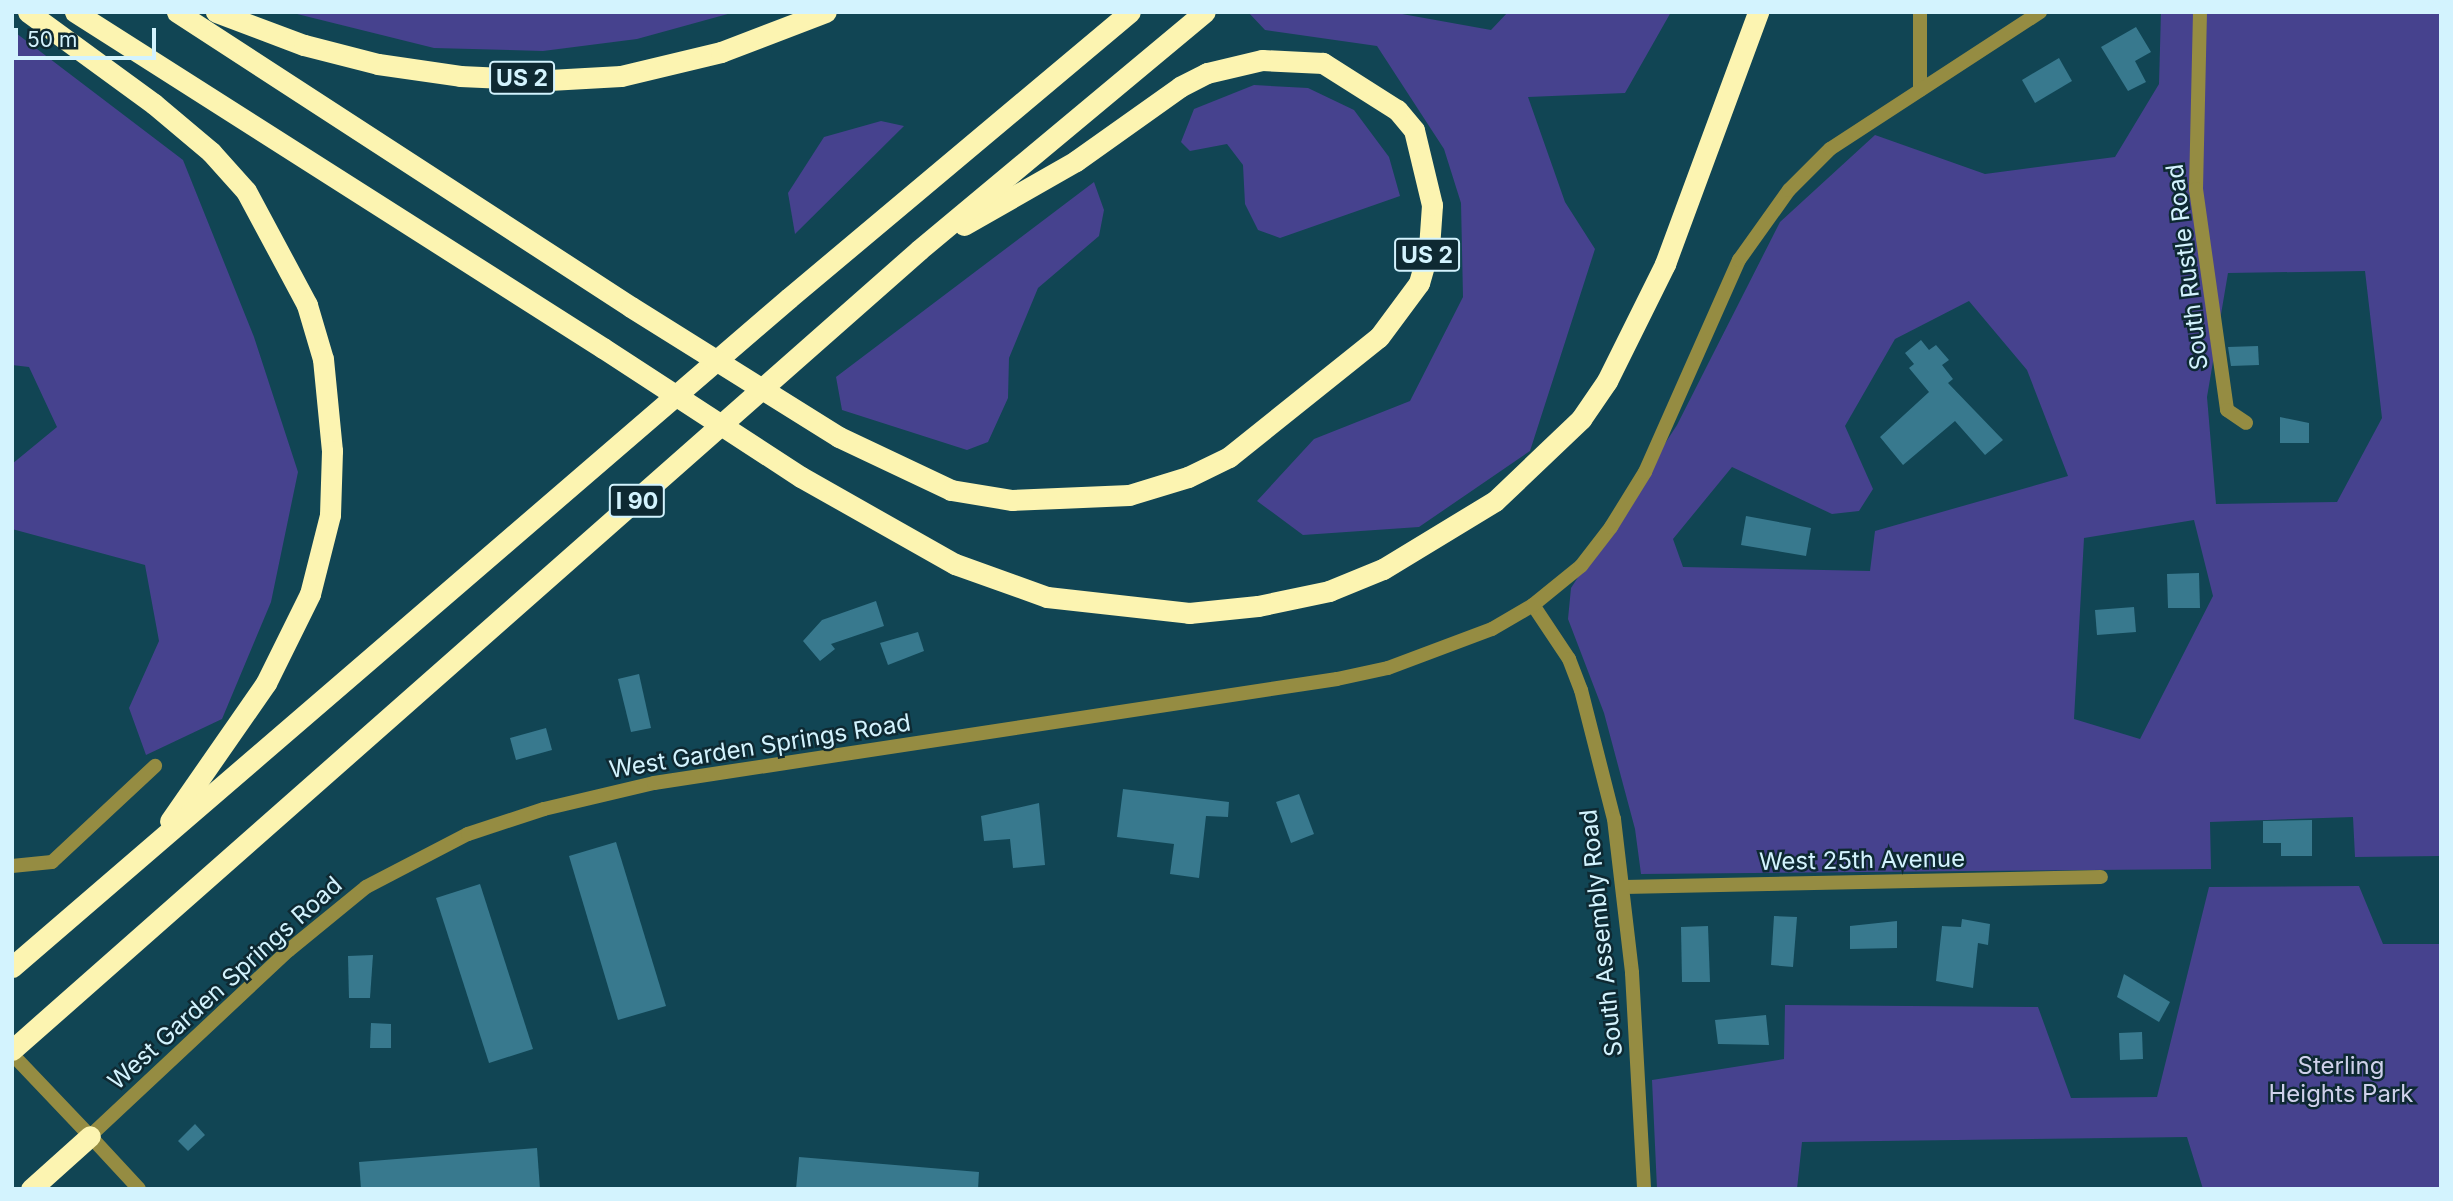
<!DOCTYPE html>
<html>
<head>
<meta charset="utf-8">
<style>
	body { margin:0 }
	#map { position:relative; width:2453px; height:1201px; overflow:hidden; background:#114554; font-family:Inter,sans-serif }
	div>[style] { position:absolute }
	.green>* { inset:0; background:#46428e }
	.building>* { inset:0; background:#38798e }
	.minor>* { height:14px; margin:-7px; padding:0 7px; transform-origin:7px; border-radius:7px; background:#958c42 }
	.tertiary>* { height:14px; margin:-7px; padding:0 7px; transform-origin:7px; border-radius:7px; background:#958c42 }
	.motorway>* { height:21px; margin:-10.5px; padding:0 10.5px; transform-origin:10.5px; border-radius:10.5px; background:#fcf4b1 }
	.motorway-bridge>* { height:21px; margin:-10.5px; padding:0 10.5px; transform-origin:10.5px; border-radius:10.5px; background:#fcf4b1 }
	span { translate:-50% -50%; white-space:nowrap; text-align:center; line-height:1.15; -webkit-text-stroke:5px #0e2932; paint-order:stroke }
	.shield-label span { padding:2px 5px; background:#0e2932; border:2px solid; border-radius:5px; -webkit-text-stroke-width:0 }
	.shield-label { font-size:23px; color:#d3f3fe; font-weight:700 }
	.street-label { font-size:24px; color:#d3f3fe }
	.park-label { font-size:24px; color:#cfd1eb }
	.frame { position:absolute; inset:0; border:14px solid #d3f3fe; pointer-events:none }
	.scale { position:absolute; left:14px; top:28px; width:142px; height:32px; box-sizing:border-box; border:4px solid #d3f3fe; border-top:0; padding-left:9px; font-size:21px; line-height:24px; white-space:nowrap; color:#d3f3fe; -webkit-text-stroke:5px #0e2932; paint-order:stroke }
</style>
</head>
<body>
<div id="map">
	<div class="green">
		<div style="clip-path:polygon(289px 12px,735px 12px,637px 39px,543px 51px,434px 48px)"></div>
		<div style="clip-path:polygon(1248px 12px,1391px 12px,1491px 30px,1508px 12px,1671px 12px,1625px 93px,1528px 97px,1565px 202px,1595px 249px,1530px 451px,1419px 527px,1303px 535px,1257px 501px,1314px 439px,1410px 401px,1463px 297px,1461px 203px,1444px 149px,1377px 46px,1265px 30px)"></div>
		<div style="clip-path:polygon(evenodd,2161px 12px,2441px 12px,2441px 856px,2355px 857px,2353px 817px,2210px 822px,2211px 869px,1641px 874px,1635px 829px,1604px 713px,1568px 619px,1571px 588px,1677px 425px,1780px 222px,1875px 135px,1985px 174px,2115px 157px,2159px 84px,2161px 12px,2365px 271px,2382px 418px,2337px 502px,2216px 504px,2207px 397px,2228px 273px,2365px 271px,2161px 12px,1969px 301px,2027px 370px,2068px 476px,1875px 531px,1870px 571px,1683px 567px,1673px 539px,1732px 467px,1832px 514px,1859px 511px,1873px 489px,1845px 426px,1895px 339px,1969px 301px,2161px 12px,2194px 520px,2213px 596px,2140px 739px,2074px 719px,2084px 538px,2194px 520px)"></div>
		<div style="clip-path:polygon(12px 30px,183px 160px,254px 337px,298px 472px,271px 602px,222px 719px,146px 755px,129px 708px,159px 641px,145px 565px,12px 529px,12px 464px,57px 427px,29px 367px,12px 365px)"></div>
		<div style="clip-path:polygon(1254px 85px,1308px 88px,1354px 110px,1389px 157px,1400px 196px,1280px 238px,1258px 230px,1245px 204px,1243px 165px,1227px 144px,1190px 151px,1181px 142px,1194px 109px)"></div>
		<div style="clip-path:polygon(881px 121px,904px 126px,795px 234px,788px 193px,824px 137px)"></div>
		<div style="clip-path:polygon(1094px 182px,1104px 210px,1099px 236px,1038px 288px,1009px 358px,1008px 398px,988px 442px,967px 450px,842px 410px,836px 377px)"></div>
		<div style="clip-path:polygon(2359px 886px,2383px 944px,2441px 944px,2441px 1189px,2203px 1189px,2187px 1137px,1802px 1142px,1797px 1189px,1657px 1189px,1652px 1080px,1784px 1059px,1785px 1005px,2038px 1007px,2071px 1098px,2157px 1097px,2209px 887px)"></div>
	</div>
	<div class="building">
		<div style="clip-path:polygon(2136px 27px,2151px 52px,2135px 61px,2146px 82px,2128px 91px,2101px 47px)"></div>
		<div style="clip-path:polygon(2059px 58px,2072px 81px,2035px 103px,2022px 80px)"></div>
		<div style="clip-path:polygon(1921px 340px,1929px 350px,1936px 345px,1949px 360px,1942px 365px,1953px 379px,1948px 383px,2003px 440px,1985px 455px,1955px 421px,1903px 465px,1880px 437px,1929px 392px,1909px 368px,1914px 364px,1905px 353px)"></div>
		<div style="clip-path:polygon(2258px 346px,2259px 365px,2231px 366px,2228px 347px)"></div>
		<div style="clip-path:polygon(2280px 417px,2309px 423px,2309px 443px,2280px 443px)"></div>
		<div style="clip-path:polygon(1746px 516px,1811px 528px,1806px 556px,1741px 545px)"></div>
		<div style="clip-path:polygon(2199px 573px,2200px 608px,2168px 608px,2167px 574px)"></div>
		<div style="clip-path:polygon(876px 601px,884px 626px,831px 644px,835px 649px,820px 661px,803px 641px,822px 620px)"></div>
		<div style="clip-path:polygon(2134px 607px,2136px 632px,2097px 635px,2095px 610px)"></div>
		<div style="clip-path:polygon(918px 632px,924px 651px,888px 665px,880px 643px)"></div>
		<div style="clip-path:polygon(639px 674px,651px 728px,631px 732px,618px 679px)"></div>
		<div style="clip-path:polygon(546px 728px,552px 750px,516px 760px,510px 738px)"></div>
		<div style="clip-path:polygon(1123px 789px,1229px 802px,1228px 817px,1206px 816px,1199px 878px,1170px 874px,1174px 844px,1117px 837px)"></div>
		<div style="clip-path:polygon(1299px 794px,1314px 834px,1291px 843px,1276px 802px)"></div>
		<div style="clip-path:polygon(1039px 803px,1045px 865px,1013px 868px,1010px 839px,984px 841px,981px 816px)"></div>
		<div style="clip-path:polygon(2312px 820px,2312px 856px,2281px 856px,2281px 843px,2263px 843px,2263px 821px)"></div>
		<div style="clip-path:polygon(616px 842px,666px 1006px,618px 1020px,569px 856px)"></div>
		<div style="clip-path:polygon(480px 884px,533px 1049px,489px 1063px,436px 898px)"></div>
		<div style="clip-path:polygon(1774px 916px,1797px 917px,1793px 967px,1771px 965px)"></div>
		<div style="clip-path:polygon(1962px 919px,1990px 924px,1988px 945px,1978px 943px,1973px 988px,1936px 981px,1942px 926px,1961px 927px)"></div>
		<div style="clip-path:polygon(1897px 921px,1897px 948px,1850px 949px,1850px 926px)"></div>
		<div style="clip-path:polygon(1708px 926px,1710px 982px,1682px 982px,1681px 927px)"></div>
		<div style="clip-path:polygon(373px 955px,370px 998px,349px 998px,348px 956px)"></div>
		<div style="clip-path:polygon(2124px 974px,2170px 1002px,2159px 1022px,2117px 997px)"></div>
		<div style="clip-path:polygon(1766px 1015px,1769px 1045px,1718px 1044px,1715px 1020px)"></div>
		<div style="clip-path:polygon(371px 1023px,391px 1024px,391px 1048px,370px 1048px)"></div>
		<div style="clip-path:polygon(2142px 1032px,2143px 1059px,2120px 1060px,2119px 1033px)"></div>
		<div style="clip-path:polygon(195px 1124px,205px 1135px,188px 1151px,178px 1141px)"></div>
		<div style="clip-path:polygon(537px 1148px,540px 1189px,361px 1189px,359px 1162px)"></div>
		<div style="clip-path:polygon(799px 1157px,979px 1172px,978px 1189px,796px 1189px)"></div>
	</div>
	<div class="minor">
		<div style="left:1920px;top:12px;width:78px;rotate:90deg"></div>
		<div style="left:2200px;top:12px;width:177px;rotate:91.3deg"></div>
		<div style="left:2196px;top:189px;width:223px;rotate:82deg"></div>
		<div style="left:2227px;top:410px;width:23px;rotate:34deg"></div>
		<div style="left:12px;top:866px;width:40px;rotate:-5.7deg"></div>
		<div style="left:52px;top:862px;width:141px;rotate:-43deg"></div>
		<div style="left:1624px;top:887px;width:477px;rotate:-1.2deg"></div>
		<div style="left:90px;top:1136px;width:72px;rotate:47.2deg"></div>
	</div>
	<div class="tertiary">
		<div style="left:1533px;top:605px;width:65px;rotate:56.3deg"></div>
		<div style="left:1569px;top:659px;width:33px;rotate:69deg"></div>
		<div style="left:1581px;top:690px;width:133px;rotate:75.7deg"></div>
		<div style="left:1614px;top:819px;width:155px;rotate:83.3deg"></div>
		<div style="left:1632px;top:973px;width:216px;rotate:86.8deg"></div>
		<div style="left:12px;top:1054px;width:113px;rotate:46.4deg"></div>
		<div style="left:90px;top:1136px;width:272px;rotate:-43.1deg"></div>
		<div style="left:289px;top:950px;width:99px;rotate:-39.3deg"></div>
		<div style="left:366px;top:887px;width:115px;rotate:-27.5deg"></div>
		<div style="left:468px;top:834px;width:80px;rotate:-18.2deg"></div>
		<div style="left:544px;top:809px;width:113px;rotate:-13.3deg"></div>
		<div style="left:654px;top:783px;width:691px;rotate:-8.66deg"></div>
		<div style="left:1337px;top:679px;width:52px;rotate:-12.2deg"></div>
		<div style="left:1388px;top:668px;width:111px;rotate:-20.6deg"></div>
		<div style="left:1492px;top:629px;width:48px;rotate:-30.3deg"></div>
		<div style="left:1533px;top:605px;width:62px;rotate:-39.1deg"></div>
		<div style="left:1581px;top:566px;width:49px;rotate:-52.4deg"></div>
		<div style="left:1611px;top:527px;width:65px;rotate:-58.3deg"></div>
		<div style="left:1645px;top:472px;width:232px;rotate:-66.1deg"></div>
		<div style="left:1739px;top:260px;width:86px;rotate:-54.5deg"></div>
		<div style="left:1789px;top:190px;width:58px;rotate:-45deg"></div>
		<div style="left:1830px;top:149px;width:251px;rotate:-33.1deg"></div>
	</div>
	<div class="motorway">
		<div style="left:28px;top:12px;width:156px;rotate:36.1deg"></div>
		<div style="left:154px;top:104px;width:75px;rotate:40.1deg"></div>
		<div style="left:211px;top:152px;width:52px;rotate:48.1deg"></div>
		<div style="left:246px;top:191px;width:129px;rotate:61.8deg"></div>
		<div style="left:307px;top:305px;width:56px;rotate:73.5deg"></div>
		<div style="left:323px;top:359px;width:92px;rotate:84.4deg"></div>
		<div style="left:332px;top:451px;width:64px;rotate:91.8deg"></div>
		<div style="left:330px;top:515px;width:81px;rotate:104.2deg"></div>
		<div style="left:310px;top:594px;width:99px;rotate:116.3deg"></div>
		<div style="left:266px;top:683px;width:168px;rotate:124.8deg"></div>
		<div style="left:75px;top:12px;width:626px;rotate:32.47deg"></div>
		<div style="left:177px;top:12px;width:541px;rotate:33.01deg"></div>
		<div style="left:216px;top:12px;width:94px;rotate:20.6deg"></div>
		<div style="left:304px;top:45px;width:76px;rotate:14.4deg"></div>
		<div style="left:378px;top:64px;width:83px;rotate:8.3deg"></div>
		<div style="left:460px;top:76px;width:89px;rotate:2.6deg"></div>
		<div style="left:549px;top:80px;width:72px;rotate:-3.2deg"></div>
		<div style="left:621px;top:76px;width:103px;rotate:-13.5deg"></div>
		<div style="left:721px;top:52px;width:112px;rotate:-20.9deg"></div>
		<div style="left:839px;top:437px;width:124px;rotate:25.3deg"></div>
		<div style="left:951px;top:490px;width:62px;rotate:9.3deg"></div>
		<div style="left:1012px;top:500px;width:117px;rotate:-2.4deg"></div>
		<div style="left:1129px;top:495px;width:62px;rotate:-17deg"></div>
		<div style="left:1188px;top:477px;width:46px;rotate:-26deg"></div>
		<div style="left:1229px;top:457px;width:192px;rotate:-38.7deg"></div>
		<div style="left:1379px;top:337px;width:67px;rotate:-53.5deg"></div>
		<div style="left:1419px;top:283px;width:36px;rotate:-74deg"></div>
		<div style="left:1429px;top:248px;width:43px;rotate:-86deg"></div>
		<div style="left:1432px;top:205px;width:77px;rotate:-103.5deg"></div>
		<div style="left:1414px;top:130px;width:26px;rotate:-130deg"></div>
		<div style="left:1397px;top:110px;width:88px;rotate:-147.6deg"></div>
		<div style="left:1323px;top:63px;width:61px;rotate:-177.2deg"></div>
		<div style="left:1262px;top:60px;width:57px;rotate:166.7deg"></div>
		<div style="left:1207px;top:73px;width:30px;rotate:153deg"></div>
		<div style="left:1180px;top:87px;width:128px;rotate:144.6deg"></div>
		<div style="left:1076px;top:161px;width:129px;rotate:150.3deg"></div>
		<div style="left:801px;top:477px;width:177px;rotate:29.5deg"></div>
		<div style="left:955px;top:564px;width:98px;rotate:19.7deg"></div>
		<div style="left:1047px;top:597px;width:143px;rotate:6.4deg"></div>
		<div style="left:1189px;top:613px;width:69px;rotate:-5.8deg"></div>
		<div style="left:1258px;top:606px;width:73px;rotate:-11.9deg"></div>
		<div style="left:1329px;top:591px;width:58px;rotate:-22.2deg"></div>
		<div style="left:1383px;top:569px;width:131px;rotate:-31.3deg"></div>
		<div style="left:1495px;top:501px;width:119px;rotate:-43.6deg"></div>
		<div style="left:1581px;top:419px;width:46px;rotate:-55.6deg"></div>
		<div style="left:1607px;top:381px;width:131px;rotate:-63.6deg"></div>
		<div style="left:1665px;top:264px;width:269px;rotate:-69.7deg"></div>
		<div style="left:12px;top:967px;width:1025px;rotate:-40.73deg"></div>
		<div style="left:789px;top:298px;width:445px;rotate:-40deg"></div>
		<div style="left:12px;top:1050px;width:1209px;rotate:-41.41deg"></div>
		<div style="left:919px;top:250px;width:372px;rotate:-39.8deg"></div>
		<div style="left:31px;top:1189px;width:79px;rotate:-41.9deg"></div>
	</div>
	<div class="motorway-bridge">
		<div style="left:631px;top:307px;width:245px;rotate:32deg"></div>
		<div style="left:603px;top:348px;width:236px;rotate:33.1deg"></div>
	</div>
	<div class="shield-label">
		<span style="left:522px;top:78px">US 2</span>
		<span style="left:1427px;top:255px">US 2</span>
		<span style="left:637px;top:501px">I 90</span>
	</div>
	<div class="street-label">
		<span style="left:2187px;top:267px;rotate:-97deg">South Rustle Road</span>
		<span style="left:760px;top:746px;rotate:-9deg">West Garden Springs Road</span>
		<span style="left:1862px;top:860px;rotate:-1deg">West 25th Avenue</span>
		<span style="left:1601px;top:933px;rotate:-96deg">South Assembly Road</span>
		<span style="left:225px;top:983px;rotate:-42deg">West Garden Springs Road</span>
	</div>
	<div class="park-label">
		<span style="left:2341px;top:1080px">Sterling<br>Heights Park</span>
	</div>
	<div class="frame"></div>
	<div class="scale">50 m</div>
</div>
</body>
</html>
